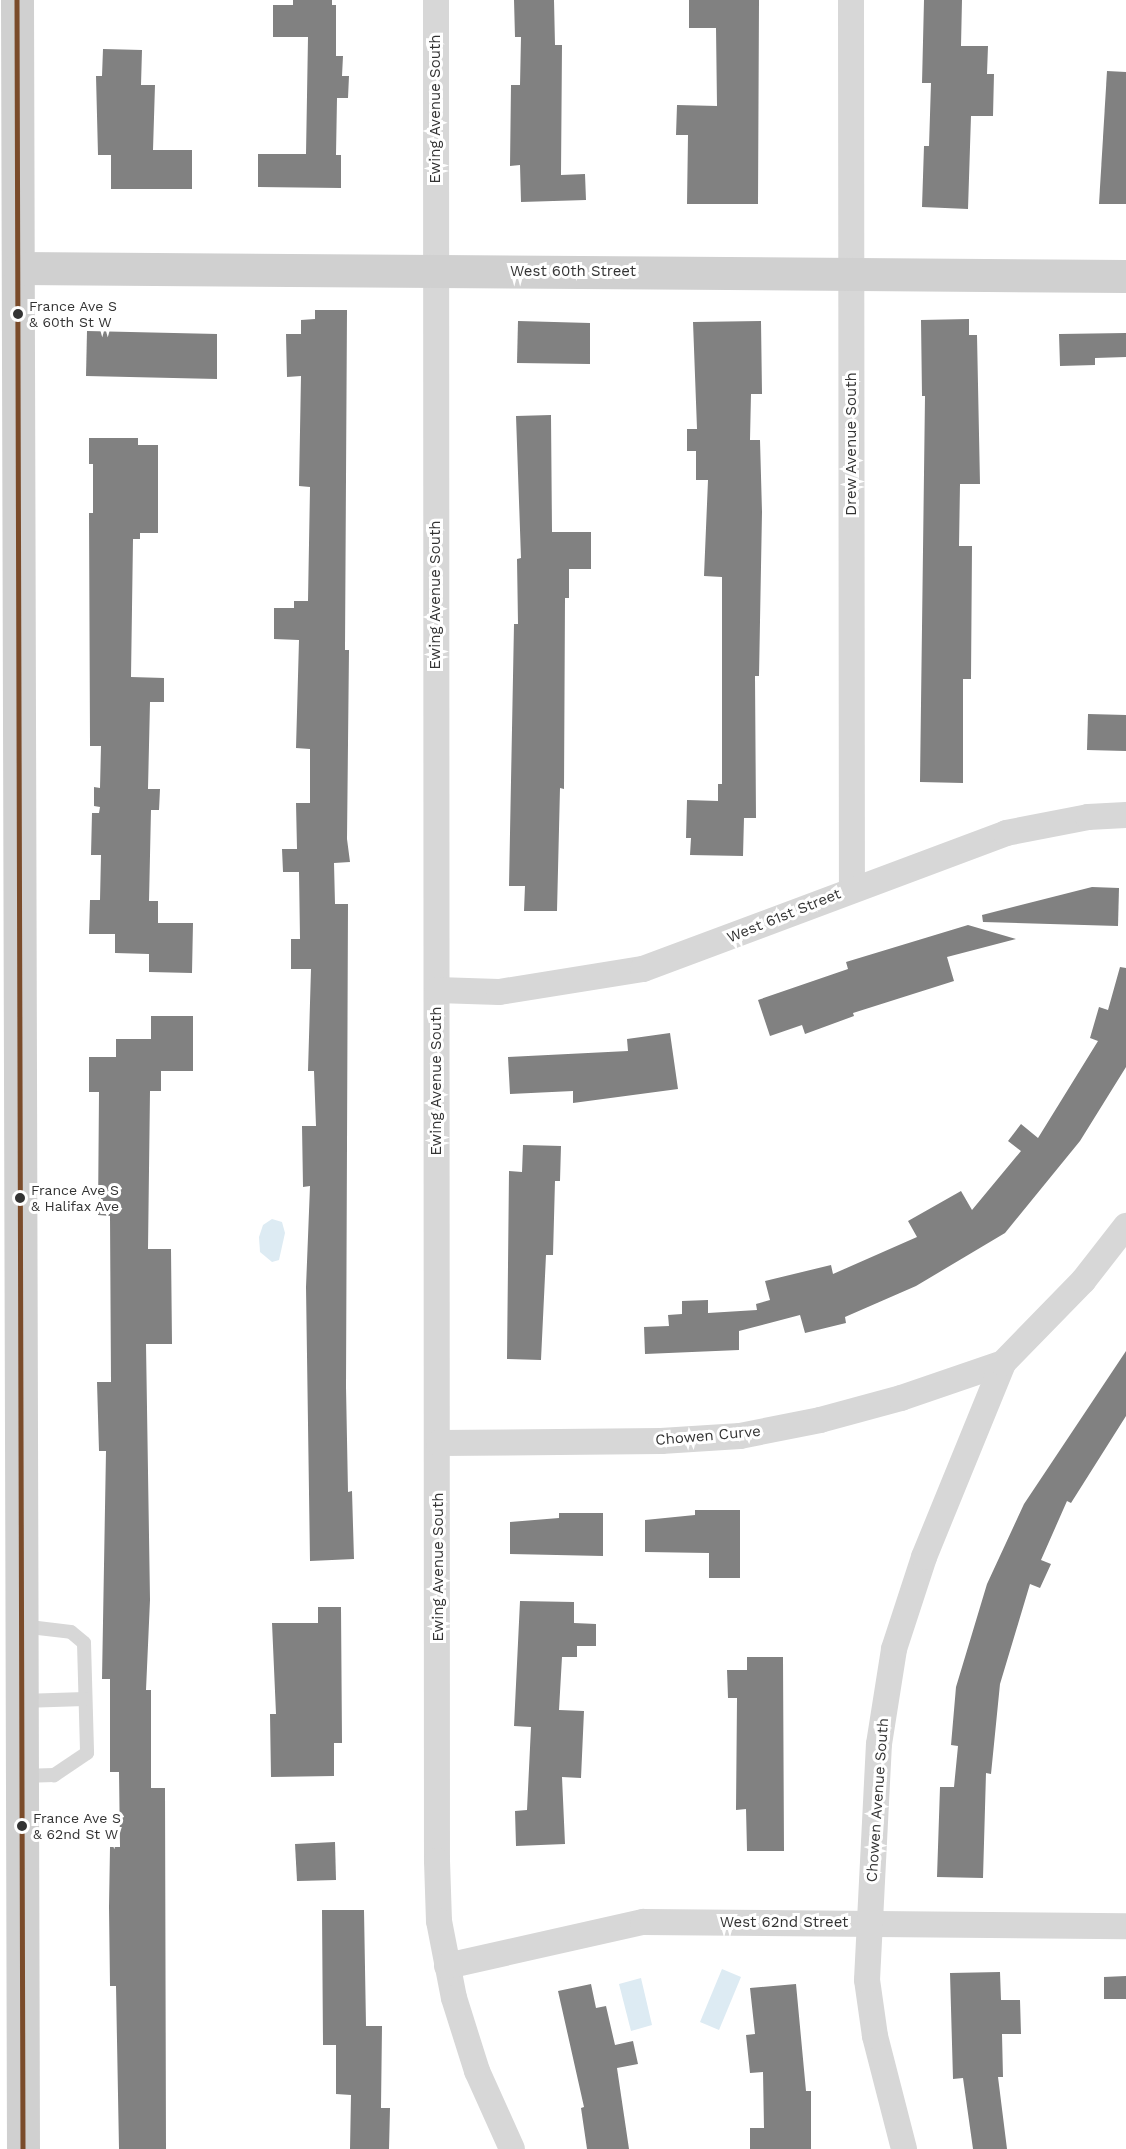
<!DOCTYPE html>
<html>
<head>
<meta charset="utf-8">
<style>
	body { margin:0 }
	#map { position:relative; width:1126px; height:2149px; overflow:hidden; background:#fff; font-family:"Work Sans",sans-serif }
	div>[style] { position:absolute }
	.water>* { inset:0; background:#ddebf3 }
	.building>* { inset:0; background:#818181 }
	.lane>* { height:14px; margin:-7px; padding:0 7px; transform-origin:7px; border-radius:7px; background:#d7d7d7 }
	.street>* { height:26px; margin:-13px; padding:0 13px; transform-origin:13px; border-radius:13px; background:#d7d7d7 }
	.secondary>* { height:33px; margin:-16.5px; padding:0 16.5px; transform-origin:16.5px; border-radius:16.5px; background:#d0d0d0 }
	.bus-1>* { height:4.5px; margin:-2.25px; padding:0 2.25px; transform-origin:2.25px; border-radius:2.25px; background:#7a4b2a }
	.dots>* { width:16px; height:16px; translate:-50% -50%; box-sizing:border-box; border:3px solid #fff; border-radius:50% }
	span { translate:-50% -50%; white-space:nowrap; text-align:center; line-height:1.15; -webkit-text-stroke:6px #fff; paint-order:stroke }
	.bus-label { font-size:14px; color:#333 }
	.left { translate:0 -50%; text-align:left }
	.street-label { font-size:15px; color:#333 }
</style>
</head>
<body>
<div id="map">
	<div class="water">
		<div style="clip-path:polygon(272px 1219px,282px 1222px,285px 1233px,279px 1260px,272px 1262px,260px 1252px,259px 1237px,263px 1225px)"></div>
		<div style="clip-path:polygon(722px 1969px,741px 1977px,719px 2030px,700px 2022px)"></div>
		<div style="clip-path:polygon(641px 1978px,652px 2025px,631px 2031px,619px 1984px)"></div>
	</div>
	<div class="building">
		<div style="clip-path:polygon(293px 0,332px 0,332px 5px,336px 5px,336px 56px,343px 56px,342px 76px,349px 76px,348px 98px,337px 98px,336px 155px,341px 155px,341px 188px,258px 187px,258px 154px,306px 154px,308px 37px,273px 37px,273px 5px,293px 5px)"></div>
		<div style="clip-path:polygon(514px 0,554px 0,555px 45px,562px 45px,561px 175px,585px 174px,586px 200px,521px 202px,520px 165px,510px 166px,511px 85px,520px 85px,521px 37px,515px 37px)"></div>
		<div style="clip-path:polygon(689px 0,759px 0,758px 204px,687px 204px,688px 135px,676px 135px,677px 105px,717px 106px,716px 28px,689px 28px)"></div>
		<div style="clip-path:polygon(924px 0,962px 0,961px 46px,988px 46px,987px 74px,994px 74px,993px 116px,971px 116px,968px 209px,922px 207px,924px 146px,929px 146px,931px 83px,922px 83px)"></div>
		<div style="clip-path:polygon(103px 49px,142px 50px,141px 85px,155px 85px,153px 150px,192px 150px,192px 189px,111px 189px,111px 155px,98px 155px,96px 76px,102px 76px)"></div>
		<div style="clip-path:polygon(1107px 71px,1126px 72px,1126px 204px,1099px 204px)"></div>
		<div style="clip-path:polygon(315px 310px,347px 310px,345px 650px,349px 650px,347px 839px,350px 862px,334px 863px,335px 904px,348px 904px,346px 1387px,348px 1492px,352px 1491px,354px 1559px,310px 1561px,306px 1287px,310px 1186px,303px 1187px,302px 1126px,316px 1126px,314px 1071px,308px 1071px,311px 969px,291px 969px,291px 939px,300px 939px,299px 872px,283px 872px,282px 849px,297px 849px,296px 803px,310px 803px,310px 749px,296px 748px,299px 640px,274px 639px,274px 608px,294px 608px,294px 601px,308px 601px,310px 487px,299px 486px,301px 376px,287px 377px,286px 334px,301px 334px,301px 320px,315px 319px)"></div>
		<div style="clip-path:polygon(969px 319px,969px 335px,977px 335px,980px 484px,960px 484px,959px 546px,972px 546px,971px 679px,963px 679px,963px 783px,920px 782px,925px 396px,922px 396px,921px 320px)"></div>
		<div style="clip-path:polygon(518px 321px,590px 323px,590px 364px,517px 363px)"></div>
		<div style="clip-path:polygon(761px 321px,762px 394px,751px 394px,750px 440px,760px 440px,762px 512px,759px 676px,755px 676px,756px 818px,744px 818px,743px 856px,690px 855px,691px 838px,686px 838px,687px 800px,718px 801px,718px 784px,722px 784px,722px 577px,704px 576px,708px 480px,696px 480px,696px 451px,687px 451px,687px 429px,697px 429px,693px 322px)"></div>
		<div style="clip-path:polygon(87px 331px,217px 334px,217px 379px,86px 376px)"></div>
		<div style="clip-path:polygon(1126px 333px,1126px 357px,1095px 358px,1095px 365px,1060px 366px,1059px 334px)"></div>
		<div style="clip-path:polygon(551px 415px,552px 532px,591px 532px,591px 569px,569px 569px,569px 598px,565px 598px,564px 789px,560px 788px,557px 911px,524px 911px,525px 886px,509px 886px,514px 624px,518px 624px,517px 559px,521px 558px,516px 416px)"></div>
		<div style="clip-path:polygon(89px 438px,138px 438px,138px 445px,158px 445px,158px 533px,140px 533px,140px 539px,133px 539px,131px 677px,164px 678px,164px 702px,150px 702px,148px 789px,160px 789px,159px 810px,151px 810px,149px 901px,158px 901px,158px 923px,193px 923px,192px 973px,149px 972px,149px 954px,115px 953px,115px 934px,89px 934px,90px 900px,100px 900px,101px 855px,91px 855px,92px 813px,99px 813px,100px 807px,94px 806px,94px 787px,100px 788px,101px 746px,90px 746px,89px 513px,93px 513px,93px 464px,89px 464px)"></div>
		<div style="clip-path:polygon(1088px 714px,1126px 715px,1126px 751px,1087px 750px)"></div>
		<div style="clip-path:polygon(1092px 887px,1119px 888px,1118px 926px,983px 922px,982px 915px)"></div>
		<div style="clip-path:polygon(968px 925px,1016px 939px,947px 957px,954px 981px,853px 1013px,854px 1016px,805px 1034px,802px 1025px,770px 1036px,758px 1000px,848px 969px,846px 962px)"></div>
		<div style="clip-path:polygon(1120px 967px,1126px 968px,1126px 1067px,1080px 1141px,1005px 1233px,916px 1286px,845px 1317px,846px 1323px,805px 1333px,800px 1315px,739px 1331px,739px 1350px,645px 1354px,644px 1327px,669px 1326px,668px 1315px,682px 1314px,682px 1301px,708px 1300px,708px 1313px,757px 1310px,756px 1304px,770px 1300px,765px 1281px,831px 1265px,833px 1274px,917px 1237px,908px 1221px,961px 1191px,972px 1210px,1021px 1151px,1008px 1141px,1021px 1124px,1038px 1138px,1098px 1041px,1090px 1038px,1099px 1007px,1108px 1010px)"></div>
		<div style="clip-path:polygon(151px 1016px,193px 1016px,193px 1071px,161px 1071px,161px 1091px,150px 1091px,148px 1249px,171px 1249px,172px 1344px,146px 1344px,150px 1600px,146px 1690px,151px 1690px,151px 1788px,165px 1788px,166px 2149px,119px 2149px,116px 1986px,110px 1986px,109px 1907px,110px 1847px,120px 1847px,119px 1772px,110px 1772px,110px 1679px,102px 1679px,106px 1451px,99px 1451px,97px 1382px,111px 1382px,110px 1216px,98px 1215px,99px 1092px,89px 1092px,89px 1057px,116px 1057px,116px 1039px,151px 1039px)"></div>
		<div style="clip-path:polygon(670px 1033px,678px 1089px,573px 1103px,573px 1091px,510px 1094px,508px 1057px,628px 1051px,627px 1039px)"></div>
		<div style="clip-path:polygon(523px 1145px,561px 1146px,560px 1181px,555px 1181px,553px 1255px,546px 1255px,541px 1360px,507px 1359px,509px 1171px,522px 1172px)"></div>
		<div style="clip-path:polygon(1126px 1351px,1126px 1416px,1071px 1503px,1067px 1501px,1041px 1560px,1051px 1564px,1040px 1588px,1030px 1584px,1000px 1684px,991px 1774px,986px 1773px,983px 1878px,937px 1877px,940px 1787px,954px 1787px,958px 1746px,951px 1745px,956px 1687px,987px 1584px,1024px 1504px)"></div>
		<div style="clip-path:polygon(695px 1510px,740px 1510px,740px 1578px,709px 1578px,709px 1553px,645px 1552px,645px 1520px,695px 1515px)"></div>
		<div style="clip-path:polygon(559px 1513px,603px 1513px,603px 1556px,510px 1554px,510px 1522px,559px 1518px)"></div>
		<div style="clip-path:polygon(520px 1601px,574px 1602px,574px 1623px,596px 1624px,596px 1646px,577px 1646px,577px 1657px,562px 1657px,559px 1710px,584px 1711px,581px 1778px,562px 1777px,565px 1844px,516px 1846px,515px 1811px,527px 1810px,531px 1727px,514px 1726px)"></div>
		<div style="clip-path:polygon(318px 1607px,341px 1607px,342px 1743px,334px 1743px,334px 1776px,271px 1777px,270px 1714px,276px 1714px,272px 1623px,318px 1623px)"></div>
		<div style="clip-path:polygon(747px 1657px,783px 1657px,784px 1851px,747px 1851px,746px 1809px,736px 1810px,737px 1698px,728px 1698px,727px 1670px,747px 1670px)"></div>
		<div style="clip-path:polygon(335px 1842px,336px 1880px,297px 1881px,295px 1844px)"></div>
		<div style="clip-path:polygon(322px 1910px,364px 1910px,366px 2026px,382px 2026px,381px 2108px,390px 2108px,389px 2149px,350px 2149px,351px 2095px,336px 2094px,336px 2045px,323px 2045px)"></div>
		<div style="clip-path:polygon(1000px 1972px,1001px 2000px,1020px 2000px,1021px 2034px,1002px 2034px,1003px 2077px,998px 2077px,1007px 2149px,973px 2149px,963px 2078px,953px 2079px,950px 1973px)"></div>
		<div style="clip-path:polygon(1126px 1976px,1126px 1999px,1104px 1999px,1104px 1977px)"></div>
		<div style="clip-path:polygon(591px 1984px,596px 2008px,606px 2006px,615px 2045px,633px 2041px,638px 2064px,617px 2068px,629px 2149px,587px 2149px,581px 2108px,584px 2107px,558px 1991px)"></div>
		<div style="clip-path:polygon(796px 1984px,806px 2091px,811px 2091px,811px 2149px,750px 2149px,750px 2128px,764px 2128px,763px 2072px,750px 2073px,746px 2035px,755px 2034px,750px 1988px)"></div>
	</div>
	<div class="lane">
		<div style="left:21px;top:1626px;width:50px;rotate:6.8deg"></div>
		<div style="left:71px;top:1632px;width:17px;rotate:40deg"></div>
		<div style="left:84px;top:1643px;width:110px;rotate:88.4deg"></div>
		<div style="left:87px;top:1753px;width:40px;rotate:146deg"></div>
		<div style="left:54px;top:1775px;width:32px;rotate:178deg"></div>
		<div style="left:22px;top:1701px;width:63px;rotate:-1.8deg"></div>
	</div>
	<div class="street">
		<div style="left:436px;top:0;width:1861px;rotate:89.97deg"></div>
		<div style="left:437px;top:1861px;width:60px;rotate:88.1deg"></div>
		<div style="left:439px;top:1921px;width:78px;rotate:79deg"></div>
		<div style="left:454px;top:1998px;width:77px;rotate:72.5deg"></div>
		<div style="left:477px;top:2071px;width:85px;rotate:65.8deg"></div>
		<div style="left:851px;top:0;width:888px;rotate:89.94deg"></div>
		<div style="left:437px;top:990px;width:62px;rotate:1.8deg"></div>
		<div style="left:499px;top:992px;width:146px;rotate:-9.1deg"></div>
		<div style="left:643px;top:969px;width:388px;rotate:-20.5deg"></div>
		<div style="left:1006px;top:833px;width:84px;rotate:-11deg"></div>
		<div style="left:1088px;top:817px;width:38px;rotate:-3deg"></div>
		<div style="left:439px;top:1443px;width:222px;rotate:-0.5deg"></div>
		<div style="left:661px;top:1441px;width:79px;rotate:-3.6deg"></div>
		<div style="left:740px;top:1436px;width:82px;rotate:-11.3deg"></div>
		<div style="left:820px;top:1420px;width:84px;rotate:-15.2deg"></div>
		<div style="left:901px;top:1398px;width:108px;rotate:-18.9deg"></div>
		<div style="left:447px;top:1966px;width:201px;rotate:-12.7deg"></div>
		<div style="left:643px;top:1922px;width:483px;rotate:0.5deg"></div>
		<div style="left:904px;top:2149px;width:117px;rotate:-104.4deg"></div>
		<div style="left:875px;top:2036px;width:57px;rotate:-98.1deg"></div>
		<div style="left:867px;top:1980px;width:236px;rotate:-87.1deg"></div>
		<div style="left:879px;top:1744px;width:96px;rotate:-81deg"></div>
		<div style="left:894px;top:1649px;width:97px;rotate:-71.9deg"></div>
		<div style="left:924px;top:1557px;width:209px;rotate:-67.8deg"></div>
		<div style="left:1003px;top:1363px;width:115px;rotate:-45.7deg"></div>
		<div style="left:1083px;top:1281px;width:70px;rotate:-52deg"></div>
	</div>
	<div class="secondary">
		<div style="left:17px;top:0;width:2149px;rotate:89.84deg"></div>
		<div style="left:19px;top:268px;width:1107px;rotate:0.41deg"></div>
	</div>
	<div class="bus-1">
		<div style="left:17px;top:0;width:2149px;rotate:89.84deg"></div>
	</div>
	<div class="dots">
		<div style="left:18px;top:314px;background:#333"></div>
		<div style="left:20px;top:1198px;background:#333"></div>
		<div style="left:22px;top:1826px;background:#333"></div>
	</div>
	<div class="bus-label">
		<span class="left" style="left:29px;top:314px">France Ave S<br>&amp; 60th St W</span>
		<span class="left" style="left:31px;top:1198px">France Ave S<br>&amp; Halifax Ave</span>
		<span class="left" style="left:33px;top:1826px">France Ave S<br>&amp; 62nd St W</span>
	</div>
	<div class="street-label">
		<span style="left:436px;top:109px;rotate:-90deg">Ewing Avenue South</span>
		<span style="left:573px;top:272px">West 60th Street</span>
		<span style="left:852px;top:444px;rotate:-90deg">Drew Avenue South</span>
		<span style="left:436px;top:595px;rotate:-90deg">Ewing Avenue South</span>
		<span style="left:784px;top:916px;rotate:-22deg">West 61st Street</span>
		<span style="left:437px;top:1081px;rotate:-90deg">Ewing Avenue South</span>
		<span style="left:708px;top:1436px;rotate:-5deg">Chowen Curve</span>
		<span style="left:439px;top:1567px;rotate:-90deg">Ewing Avenue South</span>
		<span style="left:878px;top:1800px;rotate:-86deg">Chowen Avenue South</span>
		<span style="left:784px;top:1923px">West 62nd Street</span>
	</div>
</div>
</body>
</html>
